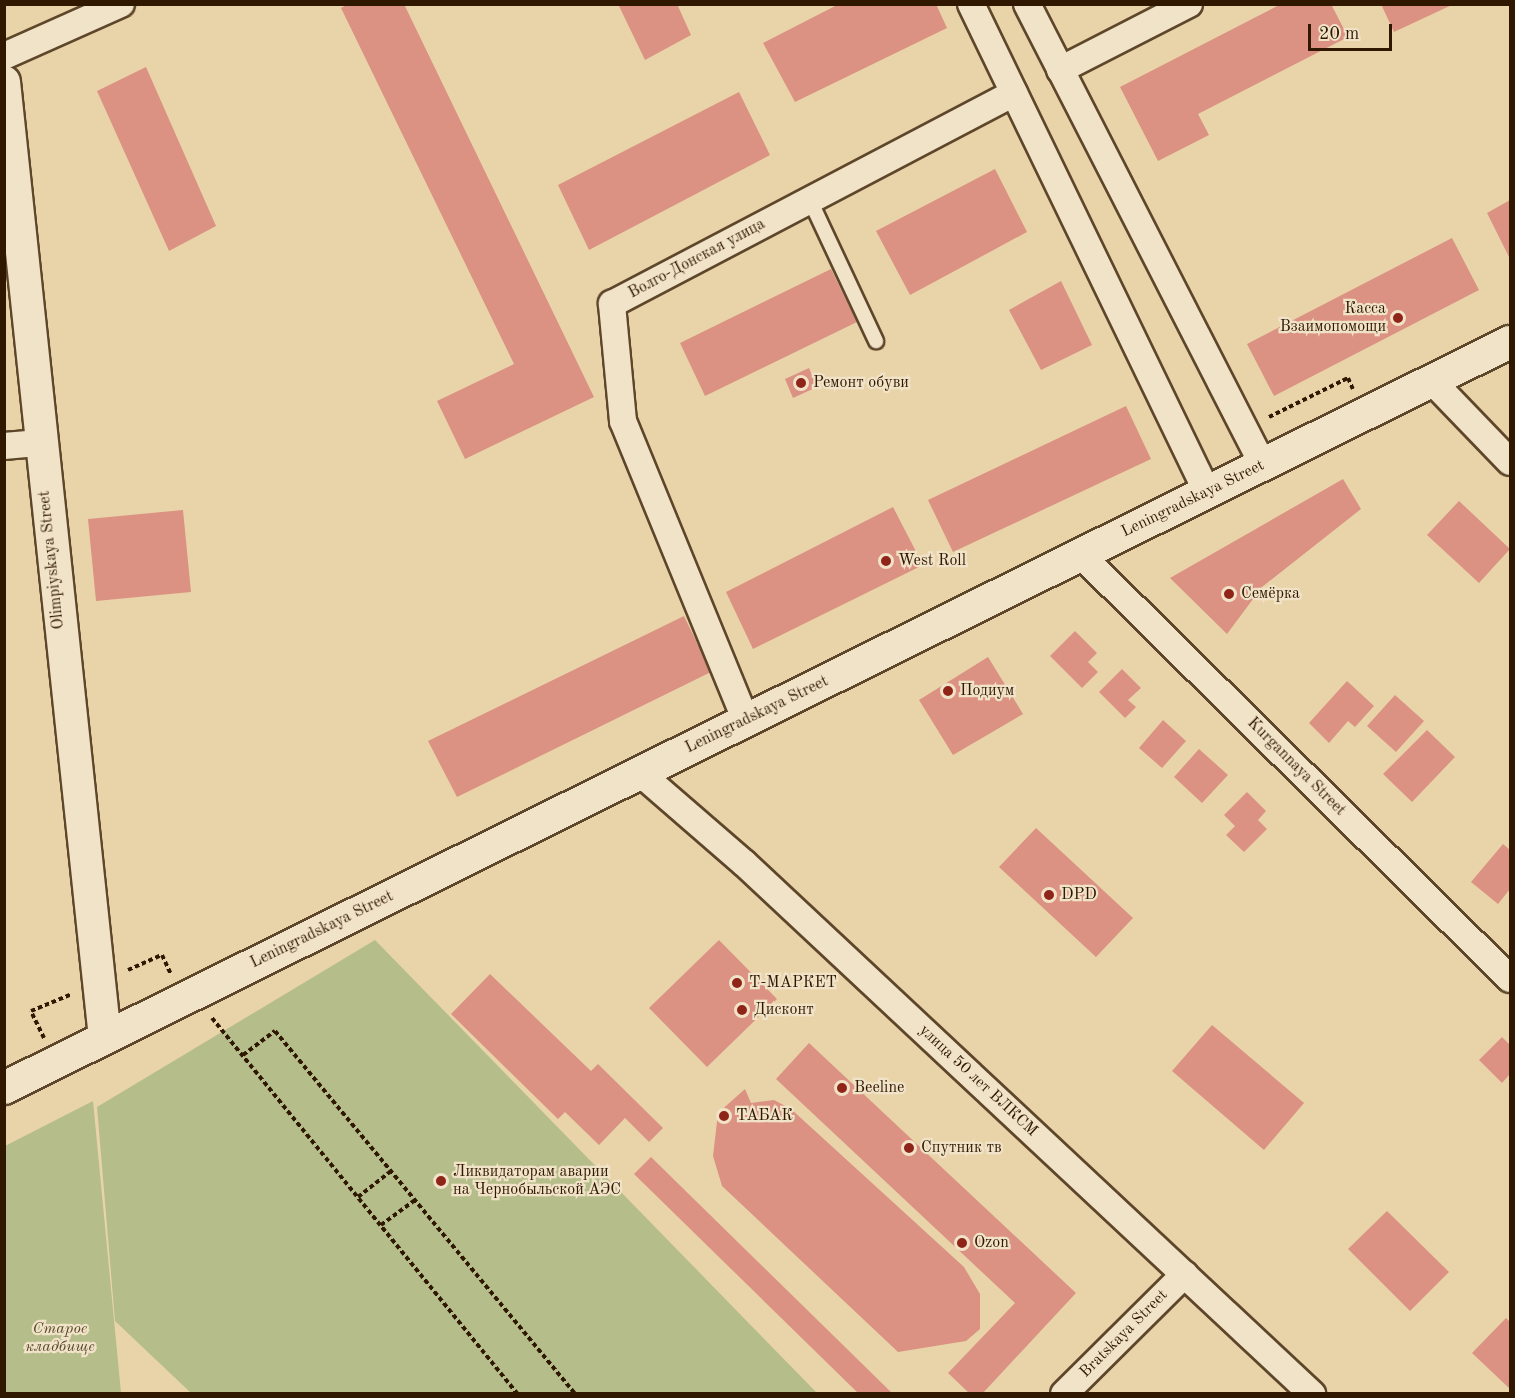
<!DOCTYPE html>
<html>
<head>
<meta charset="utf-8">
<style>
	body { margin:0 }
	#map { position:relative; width:1515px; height:1398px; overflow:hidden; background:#e9d4aa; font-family:"Old Standard TT",serif }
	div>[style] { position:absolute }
	.green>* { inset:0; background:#b5bd8a }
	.building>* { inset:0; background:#db9282 }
	.path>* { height:4px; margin-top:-2px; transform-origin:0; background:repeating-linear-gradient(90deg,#2f1700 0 4.5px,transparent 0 7.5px) }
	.roads { filter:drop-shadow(2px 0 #5e462a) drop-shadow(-2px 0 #5e462a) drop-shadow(0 2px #5e462a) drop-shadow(0 -2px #5e462a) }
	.service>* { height:14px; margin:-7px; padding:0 7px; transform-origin:7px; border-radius:7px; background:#f1e3c8 }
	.minor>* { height:26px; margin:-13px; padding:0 13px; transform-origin:13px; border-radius:13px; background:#f1e3c8 }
	.tertiary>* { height:32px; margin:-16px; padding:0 16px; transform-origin:16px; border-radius:16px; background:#f1e3c8 }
	.dots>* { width:16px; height:16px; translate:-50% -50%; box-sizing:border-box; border:3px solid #f1e3c8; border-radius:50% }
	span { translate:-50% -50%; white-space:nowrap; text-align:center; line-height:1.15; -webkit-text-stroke:4.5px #f1e3c8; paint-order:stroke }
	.street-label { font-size:16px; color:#2f1700 }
	.poi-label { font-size:16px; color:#2f1700 }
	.right { translate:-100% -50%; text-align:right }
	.left { translate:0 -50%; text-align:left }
	.park-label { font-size:16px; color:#574929; font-style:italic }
	.frame { position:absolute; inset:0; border:6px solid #2f1700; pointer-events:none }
	.scale { position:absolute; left:1308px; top:24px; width:84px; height:27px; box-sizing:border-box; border:3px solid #2f1700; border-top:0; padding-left:8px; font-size:18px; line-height:21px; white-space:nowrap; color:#2f1700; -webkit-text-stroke:4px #f1e3c8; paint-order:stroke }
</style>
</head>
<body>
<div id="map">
	<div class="green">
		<div style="clip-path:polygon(375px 940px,817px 1393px,191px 1393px,115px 1321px,97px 1107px)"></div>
		<div style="clip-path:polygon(93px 1101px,121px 1393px,5px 1393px,5px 1146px)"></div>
	</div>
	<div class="building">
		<div style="clip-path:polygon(348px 4px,404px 4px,594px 397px,465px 459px,437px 401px,514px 364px,341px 8px)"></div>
		<div style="clip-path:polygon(618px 4px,677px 4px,691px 35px,645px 60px)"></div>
		<div style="clip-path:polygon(839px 4px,936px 4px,947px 28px,795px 102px,763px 43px)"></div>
		<div style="clip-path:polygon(1281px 4px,1331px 4px,1348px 37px,1198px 114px,1209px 135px,1158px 161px,1120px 87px)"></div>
		<div style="clip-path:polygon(1381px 4px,1454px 4px,1394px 32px)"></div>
		<div style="clip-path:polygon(146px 67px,216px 226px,169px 251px,97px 91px)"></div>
		<div style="clip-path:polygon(739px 92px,770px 155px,589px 250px,558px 185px)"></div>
		<div style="clip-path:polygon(995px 169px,1027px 232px,910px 295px,876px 231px)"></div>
		<div style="clip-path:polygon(1510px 200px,1510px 259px,1487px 213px)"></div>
		<div style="clip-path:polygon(1452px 238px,1479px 290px,1274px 396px,1247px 344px)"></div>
		<div style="clip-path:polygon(831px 269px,857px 322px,705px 396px,680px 343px)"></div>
		<div style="clip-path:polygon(1061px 281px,1092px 345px,1041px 370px,1009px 310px)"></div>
		<div style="clip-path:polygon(809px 368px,817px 387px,793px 398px,785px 379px)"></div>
		<div style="clip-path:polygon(1126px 406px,1151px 459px,953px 552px,928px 500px)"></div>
		<div style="clip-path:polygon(1343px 479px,1361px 509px,1262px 587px,1227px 634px,1170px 578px)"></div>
		<div style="clip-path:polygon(1459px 501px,1510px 549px,1479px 583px,1427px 535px)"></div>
		<div style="clip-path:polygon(893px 507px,923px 565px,753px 649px,726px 592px)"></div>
		<div style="clip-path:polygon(183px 510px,191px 592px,96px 601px,88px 519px)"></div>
		<div style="clip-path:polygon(684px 616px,711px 672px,457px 797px,428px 741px)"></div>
		<div style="clip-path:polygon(1075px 631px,1097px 653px,1088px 662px,1098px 672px,1082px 688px,1050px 656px)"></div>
		<div style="clip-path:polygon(988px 657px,1023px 714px,953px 755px,919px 700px)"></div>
		<div style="clip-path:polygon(1122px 669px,1141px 688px,1128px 700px,1136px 707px,1125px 718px,1099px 692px)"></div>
		<div style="clip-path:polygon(1347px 681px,1374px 706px,1355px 727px,1348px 721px,1329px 743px,1309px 723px)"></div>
		<div style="clip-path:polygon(1395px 695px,1424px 721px,1396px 752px,1367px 726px)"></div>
		<div style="clip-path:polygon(1163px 720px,1186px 741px,1162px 768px,1139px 748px)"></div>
		<div style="clip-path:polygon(1427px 730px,1455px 757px,1412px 802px,1383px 774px)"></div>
		<div style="clip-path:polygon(1199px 749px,1228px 775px,1202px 803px,1174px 777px)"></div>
		<div style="clip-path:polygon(1247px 792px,1266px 811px,1258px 820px,1267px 829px,1244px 852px,1226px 835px,1235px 826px,1224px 815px)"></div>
		<div style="clip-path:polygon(1036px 828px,1133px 918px,1096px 957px,999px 867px)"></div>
		<div style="clip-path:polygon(1503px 844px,1510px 850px,1510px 889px,1498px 904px,1471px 882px)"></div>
		<div style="clip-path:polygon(719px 940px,777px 999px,707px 1067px,649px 1008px)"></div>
		<div style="clip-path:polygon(490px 974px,591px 1071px,598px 1064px,663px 1128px,649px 1142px,625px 1118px,599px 1145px,565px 1112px,558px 1119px,451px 1014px)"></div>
		<div style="clip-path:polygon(1212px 1025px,1304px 1103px,1264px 1150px,1172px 1071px)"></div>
		<div style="clip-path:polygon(1502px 1037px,1510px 1045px,1510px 1074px,1502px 1083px,1479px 1060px)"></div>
		<div style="clip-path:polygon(809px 1043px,1076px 1293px,982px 1394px,970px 1394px,948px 1373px,1015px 1303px,776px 1079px)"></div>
		<div style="clip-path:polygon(745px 1089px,751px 1103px,774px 1100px,791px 1109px,964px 1267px,980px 1294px,980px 1329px,966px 1341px,898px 1352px,722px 1186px,713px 1156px,718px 1113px)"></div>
		<div style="clip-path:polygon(651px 1157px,893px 1394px,859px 1394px,634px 1174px)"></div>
		<div style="clip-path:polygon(1387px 1211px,1449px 1272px,1410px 1311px,1348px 1249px)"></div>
		<div style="clip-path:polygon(1506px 1318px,1510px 1322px,1510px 1389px,1472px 1353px)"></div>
	</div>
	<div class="path">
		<div style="left:1269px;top:417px;width:88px;rotate:-26.3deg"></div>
		<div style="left:1348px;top:378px;width:12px;rotate:66deg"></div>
		<div style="left:128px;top:970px;width:37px;rotate:-24deg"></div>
		<div style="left:162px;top:955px;width:21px;rotate:65deg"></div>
		<div style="left:212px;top:1018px;width:485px;rotate:50.9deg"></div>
		<div style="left:44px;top:1038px;width:30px;rotate:-116deg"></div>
		<div style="left:31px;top:1011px;width:44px;rotate:-22.5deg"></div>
		<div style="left:243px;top:1055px;width:40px;rotate:-37deg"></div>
		<div style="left:275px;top:1031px;width:471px;rotate:50.4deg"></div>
		<div style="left:358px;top:1197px;width:42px;rotate:-38.2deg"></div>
		<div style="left:381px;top:1225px;width:42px;rotate:-36.3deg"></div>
	</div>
	<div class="roads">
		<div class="service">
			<div style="left:810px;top:200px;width:156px;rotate:64.9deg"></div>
		</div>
		<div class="minor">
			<div style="left:971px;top:4px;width:542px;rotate:64.19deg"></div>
			<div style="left:1027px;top:4px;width:518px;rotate:62.89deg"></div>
			<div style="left:4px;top:56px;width:128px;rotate:-24deg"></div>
			<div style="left:1060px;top:70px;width:145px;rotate:-27.1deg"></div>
			<div style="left:1432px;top:381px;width:112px;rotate:46.1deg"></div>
			<div style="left:4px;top:446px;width:36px;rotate:-5deg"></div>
			<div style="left:1081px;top:555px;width:603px;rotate:44.66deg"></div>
			<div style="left:746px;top:721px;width:324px;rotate:-112.3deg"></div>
			<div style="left:623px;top:421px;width:118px;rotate:-95.4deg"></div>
			<div style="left:612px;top:304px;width:454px;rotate:-27.7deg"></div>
			<div style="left:640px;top:773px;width:138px;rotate:40.9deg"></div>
			<div style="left:744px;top:863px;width:778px;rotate:43.07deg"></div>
			<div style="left:1064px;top:1394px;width:170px;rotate:-44.8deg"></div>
		</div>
		<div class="tertiary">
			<div style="left:4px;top:82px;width:961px;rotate:83.97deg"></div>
			<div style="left:4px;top:1088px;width:1681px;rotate:-26.35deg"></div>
		</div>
	</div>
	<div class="dots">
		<div style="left:1398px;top:318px;background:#8f2418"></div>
		<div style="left:801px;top:383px;background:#8f2418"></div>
		<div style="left:886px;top:561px;background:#8f2418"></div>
		<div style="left:1229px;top:594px;background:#8f2418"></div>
		<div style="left:948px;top:691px;background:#8f2418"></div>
		<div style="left:1049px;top:895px;background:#8f2418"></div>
		<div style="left:737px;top:983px;background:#8f2418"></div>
		<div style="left:742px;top:1010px;background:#8f2418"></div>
		<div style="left:842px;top:1088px;background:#8f2418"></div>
		<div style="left:724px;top:1116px;background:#8f2418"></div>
		<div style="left:909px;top:1148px;background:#8f2418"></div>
		<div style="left:441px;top:1181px;background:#8f2418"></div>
		<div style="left:962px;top:1243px;background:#8f2418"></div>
	</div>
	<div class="street-label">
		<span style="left:697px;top:259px;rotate:-28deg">Волго-Донская улица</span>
		<span style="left:1193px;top:499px;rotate:-26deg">Leningradskaya Street</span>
		<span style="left:52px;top:560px;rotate:-96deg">Olimpiyskaya Street</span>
		<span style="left:757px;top:715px;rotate:-26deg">Leningradskaya Street</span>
		<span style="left:1296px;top:767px;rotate:45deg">Kurgannaya Street</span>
		<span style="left:322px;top:930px;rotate:-26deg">Leningradskaya Street</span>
		<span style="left:978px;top:1081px;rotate:43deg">улица 50 лет ВЛКСМ</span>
		<span style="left:1124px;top:1334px;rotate:-45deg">Bratskaya Street</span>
	</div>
	<div class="poi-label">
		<span class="right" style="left:1386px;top:318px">Касса<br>Взаимопомощи</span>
		<span class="left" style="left:813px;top:383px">Ремонт обуви</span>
		<span class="left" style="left:898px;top:561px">West Roll</span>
		<span class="left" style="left:1241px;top:594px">Семёрка</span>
		<span class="left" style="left:960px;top:691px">Подиум</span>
		<span class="left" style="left:1061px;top:895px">DPD</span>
		<span class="left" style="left:749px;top:983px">Т-МАРКЕТ</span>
		<span class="left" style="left:754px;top:1010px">Дисконт</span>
		<span class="left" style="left:854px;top:1088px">Beeline</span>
		<span class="left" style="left:736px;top:1116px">ТАБАК</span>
		<span class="left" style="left:921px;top:1148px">Спутник тв</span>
		<span class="left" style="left:453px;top:1181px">Ликвидаторам аварии<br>на Чернобыльской АЭС</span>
		<span class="left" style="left:974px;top:1243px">Ozon</span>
	</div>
	<div class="park-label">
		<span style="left:60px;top:1338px">Старое<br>кладбище</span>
	</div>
	<div class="frame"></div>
	<div class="scale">20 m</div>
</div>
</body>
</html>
